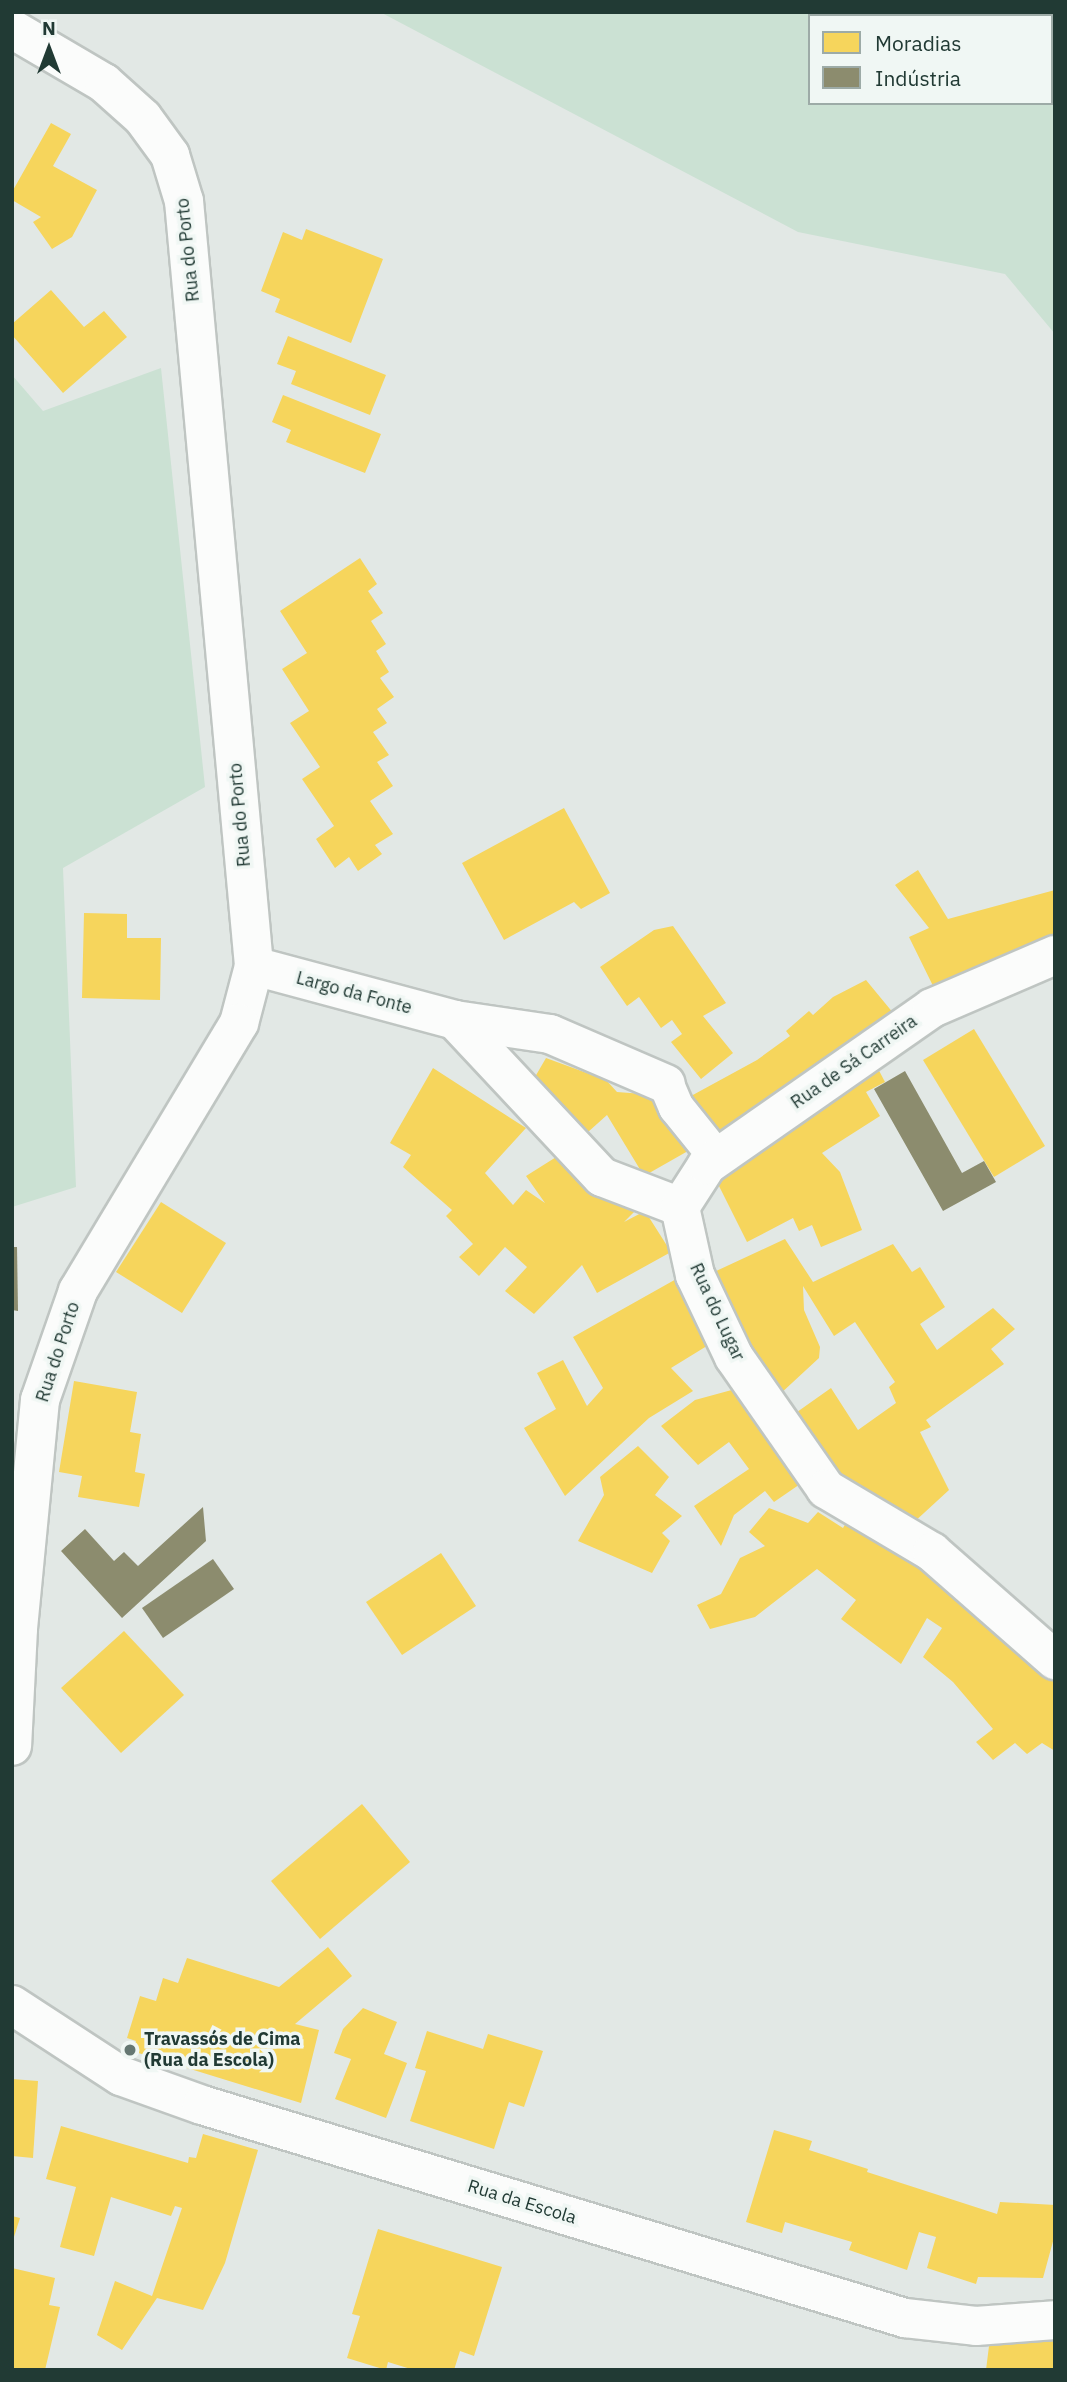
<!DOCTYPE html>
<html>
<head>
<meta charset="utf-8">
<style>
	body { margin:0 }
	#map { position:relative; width:1067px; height:2382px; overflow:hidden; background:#e2e8e5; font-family:"IBM Plex Sans",sans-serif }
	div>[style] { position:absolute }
	.green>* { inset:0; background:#cbe1d3 }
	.homes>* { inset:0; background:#f6d55c }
	.industry>* { inset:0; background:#8c8c6e }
	.roads { filter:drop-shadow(2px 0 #bfc5c2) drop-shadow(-2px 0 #bfc5c2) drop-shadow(0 2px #bfc5c2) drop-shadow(0 -2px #bfc5c2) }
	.pedestrian>* { height:35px; margin:-17.5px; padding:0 17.5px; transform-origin:17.5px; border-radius:17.5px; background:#fbfcfb }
	.minor>* { height:38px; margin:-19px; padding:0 19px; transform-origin:19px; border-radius:19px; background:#fbfcfb }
	.tertiary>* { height:38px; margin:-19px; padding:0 19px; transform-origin:19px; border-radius:19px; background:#fbfcfb }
	.dots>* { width:19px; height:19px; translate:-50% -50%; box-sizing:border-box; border:4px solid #f0f7f4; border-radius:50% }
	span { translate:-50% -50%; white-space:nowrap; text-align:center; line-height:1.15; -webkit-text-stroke:7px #f0f7f4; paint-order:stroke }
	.street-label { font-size:18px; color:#213a34 }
	.poi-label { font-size:18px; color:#213a34; font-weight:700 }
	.left { translate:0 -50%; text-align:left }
	.frame { position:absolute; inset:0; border:14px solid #213a34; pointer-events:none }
	.legend { position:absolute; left:808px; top:14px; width:245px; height:91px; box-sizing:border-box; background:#f0f7f4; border:2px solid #9daba7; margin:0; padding:9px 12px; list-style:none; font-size:21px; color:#213a34 }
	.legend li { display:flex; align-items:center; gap:14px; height:35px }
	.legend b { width:35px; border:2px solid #9daba7 }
	.north { position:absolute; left:14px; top:14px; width:70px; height:70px; -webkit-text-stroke:5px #f0f7f4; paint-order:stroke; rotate:0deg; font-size:19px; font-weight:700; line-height:28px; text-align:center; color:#213a34 }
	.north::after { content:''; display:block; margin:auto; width:24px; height:32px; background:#213a34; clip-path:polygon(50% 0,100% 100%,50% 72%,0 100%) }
</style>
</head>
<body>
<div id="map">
	<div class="green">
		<div style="clip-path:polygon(evenodd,380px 12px,1055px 12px,1055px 334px,1005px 274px,798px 232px,380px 12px,810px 16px,1051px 16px,1051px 103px,810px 103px,810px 16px)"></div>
		<div style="clip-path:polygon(161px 368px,205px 787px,63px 868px,76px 1187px,12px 1207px,12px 375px,43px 411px)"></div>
	</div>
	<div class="homes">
		<div style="clip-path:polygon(51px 123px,71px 134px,53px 166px,97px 190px,72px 237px,52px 249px,33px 222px,41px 217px,12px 200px,12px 192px)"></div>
		<div style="clip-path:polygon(306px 229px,383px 259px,351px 343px,275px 312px,280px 299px,261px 291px,283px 232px,302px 240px)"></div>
		<div style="clip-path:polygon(51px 290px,84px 327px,104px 311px,127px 337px,63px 393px,12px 335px,12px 324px)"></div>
		<div style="clip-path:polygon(288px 336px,386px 375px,370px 415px,291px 384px,296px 371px,277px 364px)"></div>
		<div style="clip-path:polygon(283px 395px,381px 434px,365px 473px,286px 442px,291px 430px,272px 422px)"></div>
		<div style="clip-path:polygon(360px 558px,377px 584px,368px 591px,383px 613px,371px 621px,386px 644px,376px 651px,389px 672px,380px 678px,394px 697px,377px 709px,387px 723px,373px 732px,389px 755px,377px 762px,393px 786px,370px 801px,393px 834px,375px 845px,382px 854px,358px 871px,349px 857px,335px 868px,316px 839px,334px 826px,302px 779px,320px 767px,290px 723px,309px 711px,282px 669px,307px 653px,280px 611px)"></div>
		<div style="clip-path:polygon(564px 808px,610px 893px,581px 909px,574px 902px,504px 940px,462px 863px)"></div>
		<div style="clip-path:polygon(918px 870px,948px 919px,1055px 890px,1055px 940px,936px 992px,909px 937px,929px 928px,895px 885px)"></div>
		<div style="clip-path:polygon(84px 913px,127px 914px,127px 938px,161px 938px,160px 1000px,82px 998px)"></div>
		<div style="clip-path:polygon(673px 926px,726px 1003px,703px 1016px,733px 1053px,701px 1079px,671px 1042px,682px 1034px,672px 1020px,661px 1028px,639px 997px,627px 1006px,600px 967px,654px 930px)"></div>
		<div style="clip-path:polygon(866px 980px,894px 1014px,820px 1075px,707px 1140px,680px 1102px,757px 1060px,790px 1036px,786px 1031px,809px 1011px,813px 1015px,833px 997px)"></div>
		<div style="clip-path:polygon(974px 1029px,1045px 1146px,994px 1177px,923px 1060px)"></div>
		<div style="clip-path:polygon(546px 1058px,606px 1080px,617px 1092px,656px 1095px,702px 1143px,644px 1176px,607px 1115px,578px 1141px,528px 1089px)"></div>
		<div style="clip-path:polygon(874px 1061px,885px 1082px,866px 1092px,880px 1116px,822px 1153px,840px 1172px,862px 1230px,821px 1247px,812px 1225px,799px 1231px,793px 1218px,747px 1242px,713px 1174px)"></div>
		<div style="clip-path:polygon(433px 1068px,526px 1128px,485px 1173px,513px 1205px,526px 1190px,545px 1203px,526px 1176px,561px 1154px,636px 1210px,624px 1222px,645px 1211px,671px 1252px,597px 1293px,582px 1265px,534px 1314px,505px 1291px,527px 1267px,505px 1247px,479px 1276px,459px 1257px,473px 1244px,446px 1216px,452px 1210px,403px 1167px,411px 1155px,390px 1143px)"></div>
		<div style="clip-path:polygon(161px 1202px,226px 1243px,182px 1313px,116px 1272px)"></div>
		<div style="clip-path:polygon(785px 1239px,813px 1282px,893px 1244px,912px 1272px,920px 1267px,945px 1307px,920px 1324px,937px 1350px,993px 1308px,1015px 1329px,991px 1349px,1004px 1364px,926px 1420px,931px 1427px,920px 1432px,949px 1490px,912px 1524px,845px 1492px,790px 1417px,831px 1388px,858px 1430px,896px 1403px,889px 1387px,895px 1382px,855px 1322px,834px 1336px,803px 1286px,804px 1310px,820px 1347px,819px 1358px,779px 1395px,736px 1339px,714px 1272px)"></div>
		<div style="clip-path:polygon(678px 1278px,715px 1341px,671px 1368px,693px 1391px,649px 1418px,565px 1496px,524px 1428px,556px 1409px,537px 1373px,563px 1360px,587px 1406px,603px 1388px,573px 1337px)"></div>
		<div style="clip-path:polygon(74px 1381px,137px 1392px,130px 1432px,141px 1434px,135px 1472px,145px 1474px,139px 1507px,78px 1497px,82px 1476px,59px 1472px)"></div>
		<div style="clip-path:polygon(739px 1388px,806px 1480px,774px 1502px,765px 1491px,734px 1515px,721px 1546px,694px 1506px,749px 1469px,729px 1442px,698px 1465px,661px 1426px,695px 1400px)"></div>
		<div style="clip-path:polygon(638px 1446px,669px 1477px,655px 1495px,682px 1516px,662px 1533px,670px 1541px,652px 1573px,578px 1541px,604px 1495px,600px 1477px)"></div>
		<div style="clip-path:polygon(769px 1508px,808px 1523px,818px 1512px,843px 1528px,852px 1513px,1055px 1671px,1055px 1751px,1042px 1743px,1027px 1754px,1015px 1743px,993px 1760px,976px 1742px,993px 1729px,953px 1682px,923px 1657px,942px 1628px,927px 1618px,901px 1664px,841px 1619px,856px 1600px,817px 1569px,755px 1617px,710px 1629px,697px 1605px,721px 1594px,740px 1558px,765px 1546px,749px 1532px)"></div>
		<div style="clip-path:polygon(441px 1553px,476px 1606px,402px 1655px,366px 1602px)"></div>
		<div style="clip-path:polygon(124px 1631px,184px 1695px,121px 1753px,61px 1688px)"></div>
		<div style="clip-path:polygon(362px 1804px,410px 1862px,320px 1939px,271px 1881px)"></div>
		<div style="clip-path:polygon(328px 1947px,352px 1976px,295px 2024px,319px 2030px,301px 2103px,132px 2051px,136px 2041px,127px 2038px,140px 1996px,156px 2001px,163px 1978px,178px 1983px,187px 1958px,279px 1987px)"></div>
		<div style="clip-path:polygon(363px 2008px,397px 2022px,384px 2054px,407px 2063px,386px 2118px,335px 2099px,351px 2059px,334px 2053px,343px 2029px)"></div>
		<div style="clip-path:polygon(427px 2031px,483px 2049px,488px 2034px,543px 2051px,524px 2107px,509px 2102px,494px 2149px,410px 2121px,426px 2071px,415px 2068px)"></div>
		<div style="clip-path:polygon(12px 2079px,38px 2081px,33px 2158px,12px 2156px)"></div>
		<div style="clip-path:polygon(61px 2126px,188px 2163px,189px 2157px,196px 2158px,203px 2134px,258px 2150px,225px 2263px,203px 2310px,157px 2298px,122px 2350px,97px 2335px,115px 2281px,152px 2296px,182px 2208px,175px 2206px,171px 2216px,111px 2197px,94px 2256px,60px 2247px,76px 2187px,46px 2179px)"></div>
		<div style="clip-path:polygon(774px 2130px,812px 2141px,809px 2150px,868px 2169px,867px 2172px,997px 2214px,1000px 2202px,1055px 2205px,1055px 2234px,1043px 2278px,978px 2277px,976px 2284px,927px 2268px,936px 2237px,919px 2232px,907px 2270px,849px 2250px,852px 2242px,785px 2222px,782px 2233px,746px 2222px)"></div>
		<div style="clip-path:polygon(12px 2216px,20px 2218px,13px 2240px,12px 2240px)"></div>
		<div style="clip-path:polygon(378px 2229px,502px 2267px,474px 2356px,460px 2351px,454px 2370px,414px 2370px,388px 2362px,386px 2370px,347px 2358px,360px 2316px,352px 2314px)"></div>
		<div style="clip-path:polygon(12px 2268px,55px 2278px,49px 2305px,60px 2307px,45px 2370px,12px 2370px)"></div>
		<div style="clip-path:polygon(1055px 2332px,1055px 2370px,986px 2370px,990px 2338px)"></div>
	</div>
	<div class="industry">
		<div style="clip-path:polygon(905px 1071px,962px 1173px,984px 1161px,996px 1182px,943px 1211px,874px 1089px)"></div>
		<div style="clip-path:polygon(12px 1247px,17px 1247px,18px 1311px,12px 1310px)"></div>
		<div style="clip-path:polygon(203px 1507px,206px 1541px,122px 1618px,61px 1551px,85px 1529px,114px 1561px,124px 1552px,138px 1566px)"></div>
		<div style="clip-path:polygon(213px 1559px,234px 1589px,163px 1638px,142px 1608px)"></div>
	</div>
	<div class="roads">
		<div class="pedestrian">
			<div style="left:666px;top:1084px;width:25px;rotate:67deg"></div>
			<div style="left:676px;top:1107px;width:65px;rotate:51.2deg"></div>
		</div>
		<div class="minor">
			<div style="left:12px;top:29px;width:107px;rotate:30.4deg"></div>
			<div style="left:104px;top:83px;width:52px;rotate:41.9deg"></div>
			<div style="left:143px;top:118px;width:46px;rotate:53.9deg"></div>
			<div style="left:170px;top:155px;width:48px;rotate:73.1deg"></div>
			<div style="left:184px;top:201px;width:768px;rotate:84.77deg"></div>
			<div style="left:254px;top:966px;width:59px;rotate:104.7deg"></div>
			<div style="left:239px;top:1023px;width:313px;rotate:121deg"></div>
			<div style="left:78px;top:1291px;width:115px;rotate:109.2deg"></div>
			<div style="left:40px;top:1400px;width:230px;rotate:95.5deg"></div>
			<div style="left:18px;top:1629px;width:117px;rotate:92.9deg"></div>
			<div style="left:254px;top:966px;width:208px;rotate:15deg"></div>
			<div style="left:455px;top:1020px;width:96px;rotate:8.4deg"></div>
			<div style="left:550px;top:1034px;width:126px;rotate:23.3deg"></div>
			<div style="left:455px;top:1020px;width:215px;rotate:46.9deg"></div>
			<div style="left:602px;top:1177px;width:84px;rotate:21deg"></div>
			<div style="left:680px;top:1207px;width:70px;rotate:77.6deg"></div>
			<div style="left:695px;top:1275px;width:91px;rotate:64.6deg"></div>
			<div style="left:734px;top:1357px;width:161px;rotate:55.1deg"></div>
			<div style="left:826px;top:1489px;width:123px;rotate:30.7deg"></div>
			<div style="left:932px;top:1552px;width:164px;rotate:41.3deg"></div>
			<div style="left:680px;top:1207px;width:50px;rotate:-57.3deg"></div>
			<div style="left:707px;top:1165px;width:274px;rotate:-34.9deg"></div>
			<div style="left:932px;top:1008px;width:134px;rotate:-23.3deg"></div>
		</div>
		<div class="tertiary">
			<div style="left:12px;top:2005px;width:130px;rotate:33.1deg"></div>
			<div style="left:121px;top:2076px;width:86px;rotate:19.7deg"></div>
			<div style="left:202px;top:2105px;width:735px;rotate:16.86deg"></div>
			<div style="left:905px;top:2318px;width:71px;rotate:6.4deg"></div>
			<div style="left:976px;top:2326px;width:79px;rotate:-4.3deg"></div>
		</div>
	</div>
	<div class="dots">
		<div style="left:130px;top:2050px;background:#657772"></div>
	</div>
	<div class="street-label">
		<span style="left:188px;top:250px;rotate:-96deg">Rua do Porto</span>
		<span style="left:240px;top:815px;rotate:-95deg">Rua do Porto</span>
		<span style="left:354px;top:993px;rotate:15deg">Largo da Fonte</span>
		<span style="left:854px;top:1062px;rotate:-35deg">Rua de Sá Carreira</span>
		<span style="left:717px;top:1312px;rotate:65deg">Rua do Lugar</span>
		<span style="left:58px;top:1352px;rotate:-72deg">Rua do Porto</span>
		<span style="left:522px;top:2202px;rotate:17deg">Rua da Escola</span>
	</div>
	<div class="poi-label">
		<span class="left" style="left:144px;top:2050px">Travassós de Cima<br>(Rua da Escola)</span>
	</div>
	<div class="frame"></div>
	<ul class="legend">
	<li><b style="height:19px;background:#f6d55c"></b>Moradias</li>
	<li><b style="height:19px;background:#8c8c6e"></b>Indústria</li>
	</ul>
	<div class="north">N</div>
</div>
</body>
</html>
